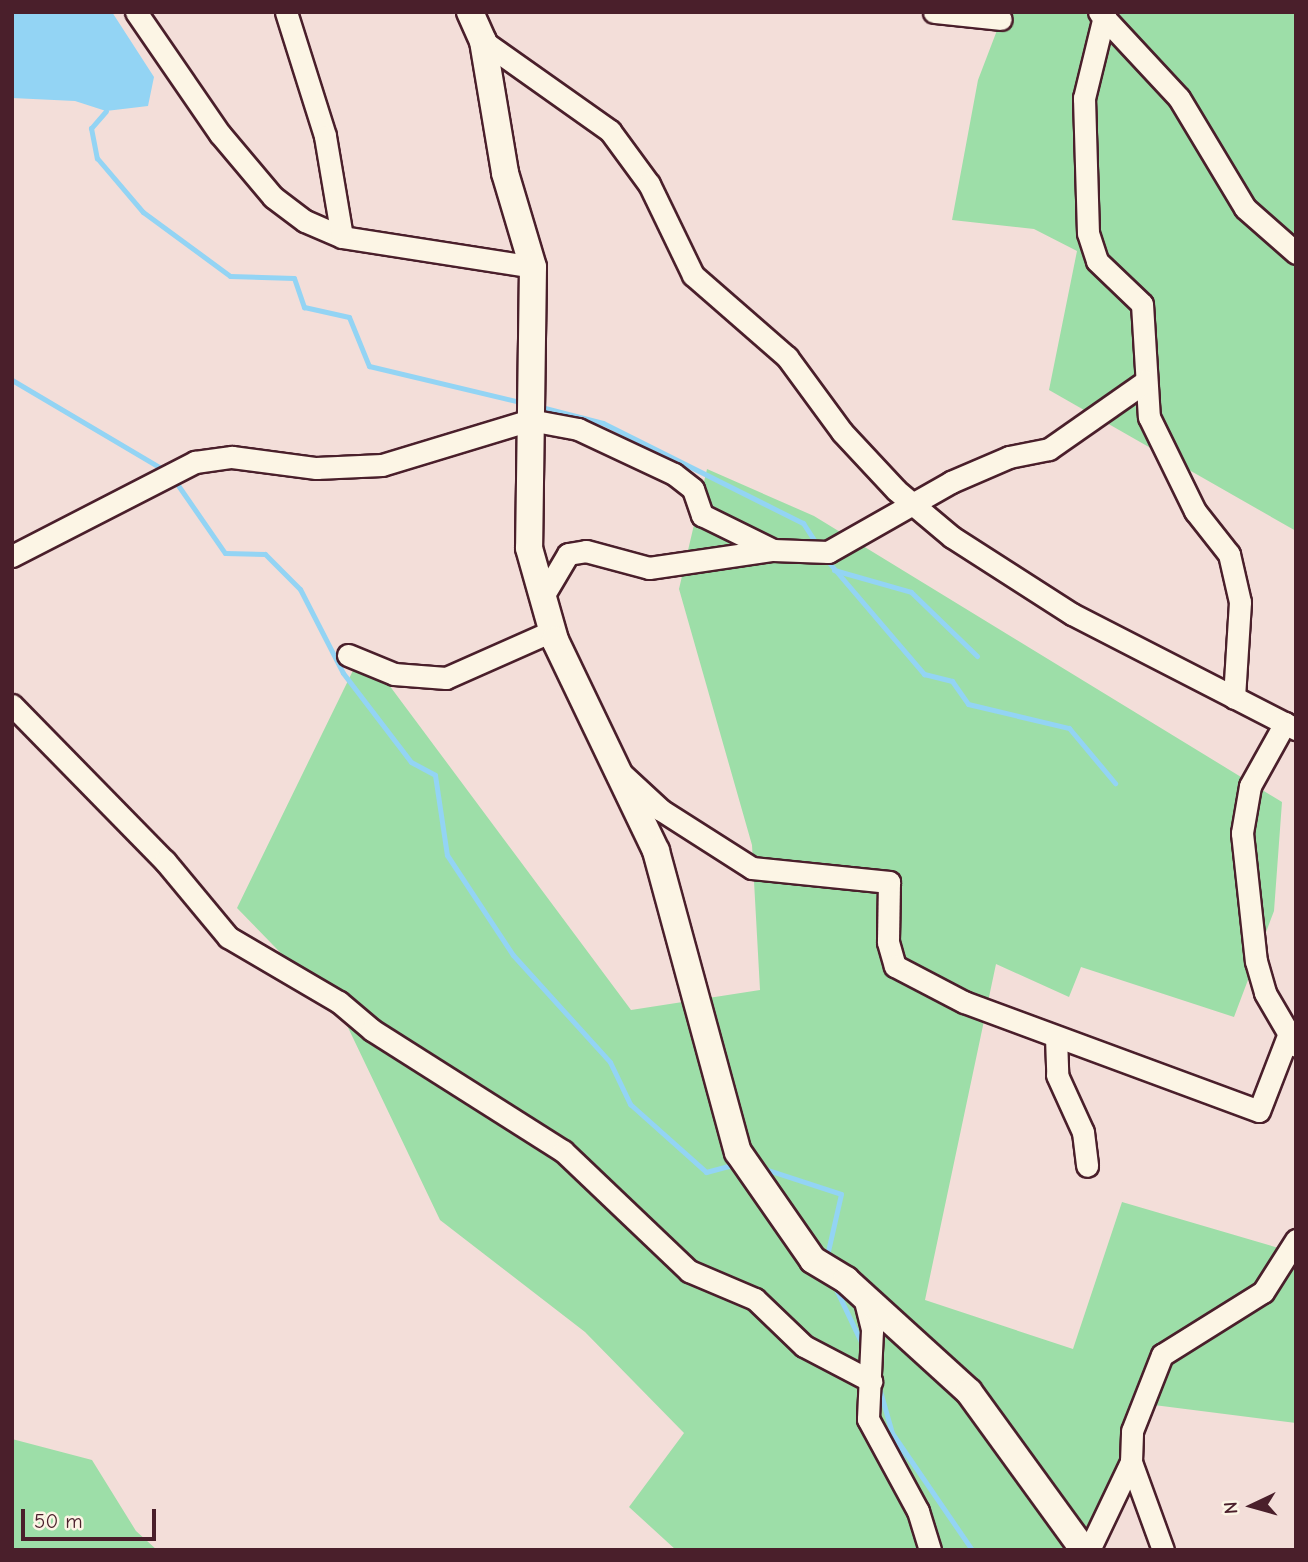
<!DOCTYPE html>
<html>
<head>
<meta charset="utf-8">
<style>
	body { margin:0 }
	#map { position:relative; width:1308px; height:1562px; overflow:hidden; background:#f3ded9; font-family:"Comic Neue",sans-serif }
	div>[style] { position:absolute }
	.green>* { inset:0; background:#9ddea8 }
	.water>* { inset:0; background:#93d4f4 }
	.stream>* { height:5px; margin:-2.5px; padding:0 2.5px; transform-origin:2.5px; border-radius:2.5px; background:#93d4f4 }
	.roads { filter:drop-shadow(2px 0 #4a1f2b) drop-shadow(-2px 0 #4a1f2b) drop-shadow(0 2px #4a1f2b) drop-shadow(0 -2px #4a1f2b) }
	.minor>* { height:21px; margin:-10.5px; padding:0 10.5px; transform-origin:10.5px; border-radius:10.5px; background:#fcf5e5 }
	.tertiary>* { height:26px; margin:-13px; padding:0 13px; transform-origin:13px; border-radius:13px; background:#fcf5e5 }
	span { translate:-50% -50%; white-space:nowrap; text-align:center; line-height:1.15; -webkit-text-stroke:7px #fcf5e5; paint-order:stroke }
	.frame { position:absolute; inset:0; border:14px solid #4a1f2b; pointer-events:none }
	.north { position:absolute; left:1217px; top:1471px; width:70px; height:70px; -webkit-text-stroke:5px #fcf5e5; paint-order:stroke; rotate:265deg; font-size:19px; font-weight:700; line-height:28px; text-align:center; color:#4a1f2b }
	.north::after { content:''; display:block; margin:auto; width:24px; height:32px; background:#4a1f2b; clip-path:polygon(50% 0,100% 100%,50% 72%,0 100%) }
	.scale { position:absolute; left:21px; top:1509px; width:135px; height:32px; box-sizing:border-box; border:4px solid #4a1f2b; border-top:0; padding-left:9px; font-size:21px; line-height:24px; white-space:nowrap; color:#4a1f2b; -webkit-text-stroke:5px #fcf5e5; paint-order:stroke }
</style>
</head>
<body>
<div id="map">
	<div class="green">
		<div style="clip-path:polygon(1004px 12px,1296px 12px,1296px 531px,1049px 390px,1077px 251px,1034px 229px,952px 220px,978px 80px)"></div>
		<div style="clip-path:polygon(707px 469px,814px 516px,1282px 802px,1274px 911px,1234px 1017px,1081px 967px,1069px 997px,996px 964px,925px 1300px,1073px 1349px,1122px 1202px,1296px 1253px,1296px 1423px,1146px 1404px,1093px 1550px,676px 1550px,629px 1507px,684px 1433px,585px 1332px,440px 1220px,343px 1017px,237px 908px,363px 650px,631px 1010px,760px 990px,752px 845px,679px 589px)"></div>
		<div style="clip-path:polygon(12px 1439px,92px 1460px,136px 1531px,157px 1550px,12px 1550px)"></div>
	</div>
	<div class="water">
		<div style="clip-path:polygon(12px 12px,112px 12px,154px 77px,148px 106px,106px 111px,75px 101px,12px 98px)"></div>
	</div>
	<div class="stream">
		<div style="left:106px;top:111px;width:23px;rotate:131deg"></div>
		<div style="left:91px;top:128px;width:31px;rotate:79deg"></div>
		<div style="left:97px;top:158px;width:71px;rotate:49.6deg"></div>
		<div style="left:143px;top:212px;width:108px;rotate:36.3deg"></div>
		<div style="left:230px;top:276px;width:64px;rotate:1.8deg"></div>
		<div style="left:294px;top:278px;width:31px;rotate:71deg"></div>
		<div style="left:304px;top:307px;width:46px;rotate:12.5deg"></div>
		<div style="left:349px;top:317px;width:53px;rotate:67.8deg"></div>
		<div style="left:369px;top:366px;width:159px;rotate:13.4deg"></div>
		<div style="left:12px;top:380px;width:179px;rotate:30.6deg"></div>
		<div style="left:537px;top:406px;width:68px;rotate:14.4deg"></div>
		<div style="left:603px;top:423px;width:224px;rotate:26.6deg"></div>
		<div style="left:803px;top:523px;width:27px;rotate:57deg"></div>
		<div style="left:173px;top:478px;width:91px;rotate:55.3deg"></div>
		<div style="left:225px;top:553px;width:40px;rotate:1.4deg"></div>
		<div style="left:265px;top:554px;width:49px;rotate:45deg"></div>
		<div style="left:300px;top:589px;width:94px;rotate:62.9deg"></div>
		<div style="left:343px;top:673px;width:112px;rotate:52.6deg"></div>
		<div style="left:411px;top:762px;width:27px;rotate:28deg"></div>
		<div style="left:435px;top:775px;width:81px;rotate:81.5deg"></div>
		<div style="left:447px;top:855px;width:120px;rotate:56.6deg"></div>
		<div style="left:513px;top:955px;width:144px;rotate:47.8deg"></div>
		<div style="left:610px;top:1062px;width:47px;rotate:64.5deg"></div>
		<div style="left:630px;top:1104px;width:102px;rotate:41.8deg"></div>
		<div style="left:706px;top:1172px;width:31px;rotate:-15deg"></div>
		<div style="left:825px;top:558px;width:153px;rotate:49.5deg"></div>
		<div style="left:924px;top:674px;width:29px;rotate:14deg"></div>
		<div style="left:952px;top:681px;width:28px;rotate:55deg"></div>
		<div style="left:968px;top:704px;width:104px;rotate:13.4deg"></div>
		<div style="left:1069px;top:728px;width:72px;rotate:50.1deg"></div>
		<div style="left:834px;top:570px;width:80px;rotate:15.9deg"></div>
		<div style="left:911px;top:592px;width:92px;rotate:44.1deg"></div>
		<div style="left:762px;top:1168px;width:83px;rotate:18.2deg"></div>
		<div style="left:841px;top:1194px;width:68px;rotate:102.8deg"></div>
		<div style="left:834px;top:1285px;width:68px;rotate:64.6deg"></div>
		<div style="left:878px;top:1384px;width:51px;rotate:74.1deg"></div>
		<div style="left:892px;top:1433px;width:142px;rotate:55.6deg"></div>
		<div style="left:897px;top:1446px;width:28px;rotate:67deg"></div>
	</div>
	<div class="roads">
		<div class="minor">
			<div style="left:136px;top:12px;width:148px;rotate:55.5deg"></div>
			<div style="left:220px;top:134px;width:82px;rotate:49.9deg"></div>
			<div style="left:273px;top:197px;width:40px;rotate:37deg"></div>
			<div style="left:305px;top:221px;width:40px;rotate:23.4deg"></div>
			<div style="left:342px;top:237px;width:193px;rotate:8.9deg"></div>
			<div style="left:286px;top:12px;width:130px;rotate:72.5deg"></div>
			<div style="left:325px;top:136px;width:102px;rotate:80.4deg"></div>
			<div style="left:934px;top:12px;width:67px;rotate:6deg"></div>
			<div style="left:1099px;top:12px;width:117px;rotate:47.1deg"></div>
			<div style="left:1179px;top:98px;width:128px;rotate:59deg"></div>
			<div style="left:1245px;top:208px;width:68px;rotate:41.4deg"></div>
			<div style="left:1105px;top:12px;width:89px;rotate:103.7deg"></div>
			<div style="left:1084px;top:98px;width:135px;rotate:88.3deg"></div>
			<div style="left:1088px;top:233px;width:29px;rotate:72deg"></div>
			<div style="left:1097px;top:261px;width:62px;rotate:43.7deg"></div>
			<div style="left:1142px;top:304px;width:113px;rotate:86.5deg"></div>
			<div style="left:1149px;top:417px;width:105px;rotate:63.9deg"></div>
			<div style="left:1195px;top:511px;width:55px;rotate:51.7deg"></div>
			<div style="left:1229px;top:554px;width:49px;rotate:77.1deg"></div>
			<div style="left:1240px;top:602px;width:96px;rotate:93.6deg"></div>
			<div style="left:483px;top:41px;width:156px;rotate:35.3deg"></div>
			<div style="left:610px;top:131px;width:66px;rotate:53.7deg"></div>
			<div style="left:649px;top:184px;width:101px;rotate:64.2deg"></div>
			<div style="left:693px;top:275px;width:125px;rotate:41.1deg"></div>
			<div style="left:787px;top:357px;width:93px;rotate:53.7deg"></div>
			<div style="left:842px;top:432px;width:79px;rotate:47deg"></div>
			<div style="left:896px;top:490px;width:73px;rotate:40deg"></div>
			<div style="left:952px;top:537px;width:143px;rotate:32.7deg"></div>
			<div style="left:1072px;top:614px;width:252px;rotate:27.2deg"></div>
			<div style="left:12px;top:556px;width:206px;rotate:-27.2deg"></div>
			<div style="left:195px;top:462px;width:37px;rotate:-8deg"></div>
			<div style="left:232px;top:457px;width:85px;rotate:7.5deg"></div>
			<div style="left:316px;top:468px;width:66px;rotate:-2.6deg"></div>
			<div style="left:382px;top:465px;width:155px;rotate:-16.9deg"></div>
			<div style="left:530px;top:420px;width:49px;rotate:10.6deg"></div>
			<div style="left:578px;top:429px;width:106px;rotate:25.1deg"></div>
			<div style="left:674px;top:474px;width:24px;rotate:38deg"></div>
			<div style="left:693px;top:489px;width:28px;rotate:71deg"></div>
			<div style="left:702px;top:515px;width:79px;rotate:26.2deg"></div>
			<div style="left:773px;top:550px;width:55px;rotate:2.1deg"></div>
			<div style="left:828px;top:552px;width:142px;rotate:-29.6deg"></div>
			<div style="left:951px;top:482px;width:63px;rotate:-23.3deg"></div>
			<div style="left:1009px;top:457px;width:41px;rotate:-11.3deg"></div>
			<div style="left:1049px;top:449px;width:118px;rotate:-35deg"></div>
			<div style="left:542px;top:598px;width:51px;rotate:-59.4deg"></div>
			<div style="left:568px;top:554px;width:18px;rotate:-9deg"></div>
			<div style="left:586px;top:551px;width:65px;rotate:15.1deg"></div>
			<div style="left:649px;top:568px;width:125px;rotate:-8.3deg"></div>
			<div style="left:348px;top:655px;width:50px;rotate:22.4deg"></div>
			<div style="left:394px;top:674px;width:52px;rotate:4.4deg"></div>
			<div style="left:446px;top:678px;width:116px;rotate:-23.9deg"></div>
			<div style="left:12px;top:705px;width:219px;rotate:45.6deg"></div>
			<div style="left:165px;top:861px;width:99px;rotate:50.3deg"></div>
			<div style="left:228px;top:937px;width:129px;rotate:30.4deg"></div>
			<div style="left:339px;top:1002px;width:43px;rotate:40.3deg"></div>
			<div style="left:372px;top:1030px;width:226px;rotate:32.4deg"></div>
			<div style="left:563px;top:1151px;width:174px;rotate:43.6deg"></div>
			<div style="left:689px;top:1271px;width:72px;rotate:23deg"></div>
			<div style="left:755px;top:1299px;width:68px;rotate:43.8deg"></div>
			<div style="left:804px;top:1346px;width:76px;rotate:27.6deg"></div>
			<div style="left:1285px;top:723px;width:72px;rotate:119.1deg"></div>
			<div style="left:1250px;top:786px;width:48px;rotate:99.7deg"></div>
			<div style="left:1242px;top:833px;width:129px;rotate:83.8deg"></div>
			<div style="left:1256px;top:961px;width:33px;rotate:74deg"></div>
			<div style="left:1265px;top:993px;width:61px;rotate:59.7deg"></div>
			<div style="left:622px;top:774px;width:53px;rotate:42.7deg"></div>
			<div style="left:661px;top:810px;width:108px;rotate:32.5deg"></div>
			<div style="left:752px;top:868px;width:138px;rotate:5.8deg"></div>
			<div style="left:889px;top:882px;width:60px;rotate:91deg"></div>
			<div style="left:888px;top:942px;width:25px;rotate:74deg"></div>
			<div style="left:895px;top:966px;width:78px;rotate:27.6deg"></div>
			<div style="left:964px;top:1002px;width:314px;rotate:20.3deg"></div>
			<div style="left:1259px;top:1111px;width:80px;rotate:-68.9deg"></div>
			<div style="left:1056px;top:1037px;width:38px;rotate:88deg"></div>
			<div style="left:1057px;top:1075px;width:63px;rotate:65.5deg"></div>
			<div style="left:1083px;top:1132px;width:34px;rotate:83deg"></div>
			<div style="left:864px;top:1297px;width:34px;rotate:76deg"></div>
			<div style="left:872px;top:1330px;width:89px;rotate:92.6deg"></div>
			<div style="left:868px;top:1419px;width:105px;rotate:61.5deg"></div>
			<div style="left:918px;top:1511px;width:41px;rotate:72.9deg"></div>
			<div style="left:1089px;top:1550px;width:98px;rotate:-64.5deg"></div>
			<div style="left:1163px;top:1550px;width:94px;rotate:-110deg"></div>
			<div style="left:1131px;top:1462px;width:31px;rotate:-88deg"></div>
			<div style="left:1132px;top:1431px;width:82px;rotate:-68.5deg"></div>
			<div style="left:1162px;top:1355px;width:119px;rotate:-32deg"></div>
			<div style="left:1263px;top:1292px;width:62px;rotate:-57.6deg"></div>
		</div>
		<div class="tertiary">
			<div style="left:470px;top:12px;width:32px;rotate:66deg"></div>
			<div style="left:483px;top:41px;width:134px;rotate:80.5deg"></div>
			<div style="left:505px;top:173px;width:98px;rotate:73.4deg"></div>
			<div style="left:533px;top:267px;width:281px;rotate:90.8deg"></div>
			<div style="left:529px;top:548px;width:96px;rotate:74.2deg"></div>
			<div style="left:555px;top:640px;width:234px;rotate:64.4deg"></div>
			<div style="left:656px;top:851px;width:312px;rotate:74.8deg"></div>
			<div style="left:738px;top:1152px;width:131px;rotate:55.2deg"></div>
			<div style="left:813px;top:1260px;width:39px;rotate:31deg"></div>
			<div style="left:846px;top:1280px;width:166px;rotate:42.3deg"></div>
			<div style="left:969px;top:1392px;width:195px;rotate:54deg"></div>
		</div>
	</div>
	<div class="frame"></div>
	<div class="north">N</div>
	<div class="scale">50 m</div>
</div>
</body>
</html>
